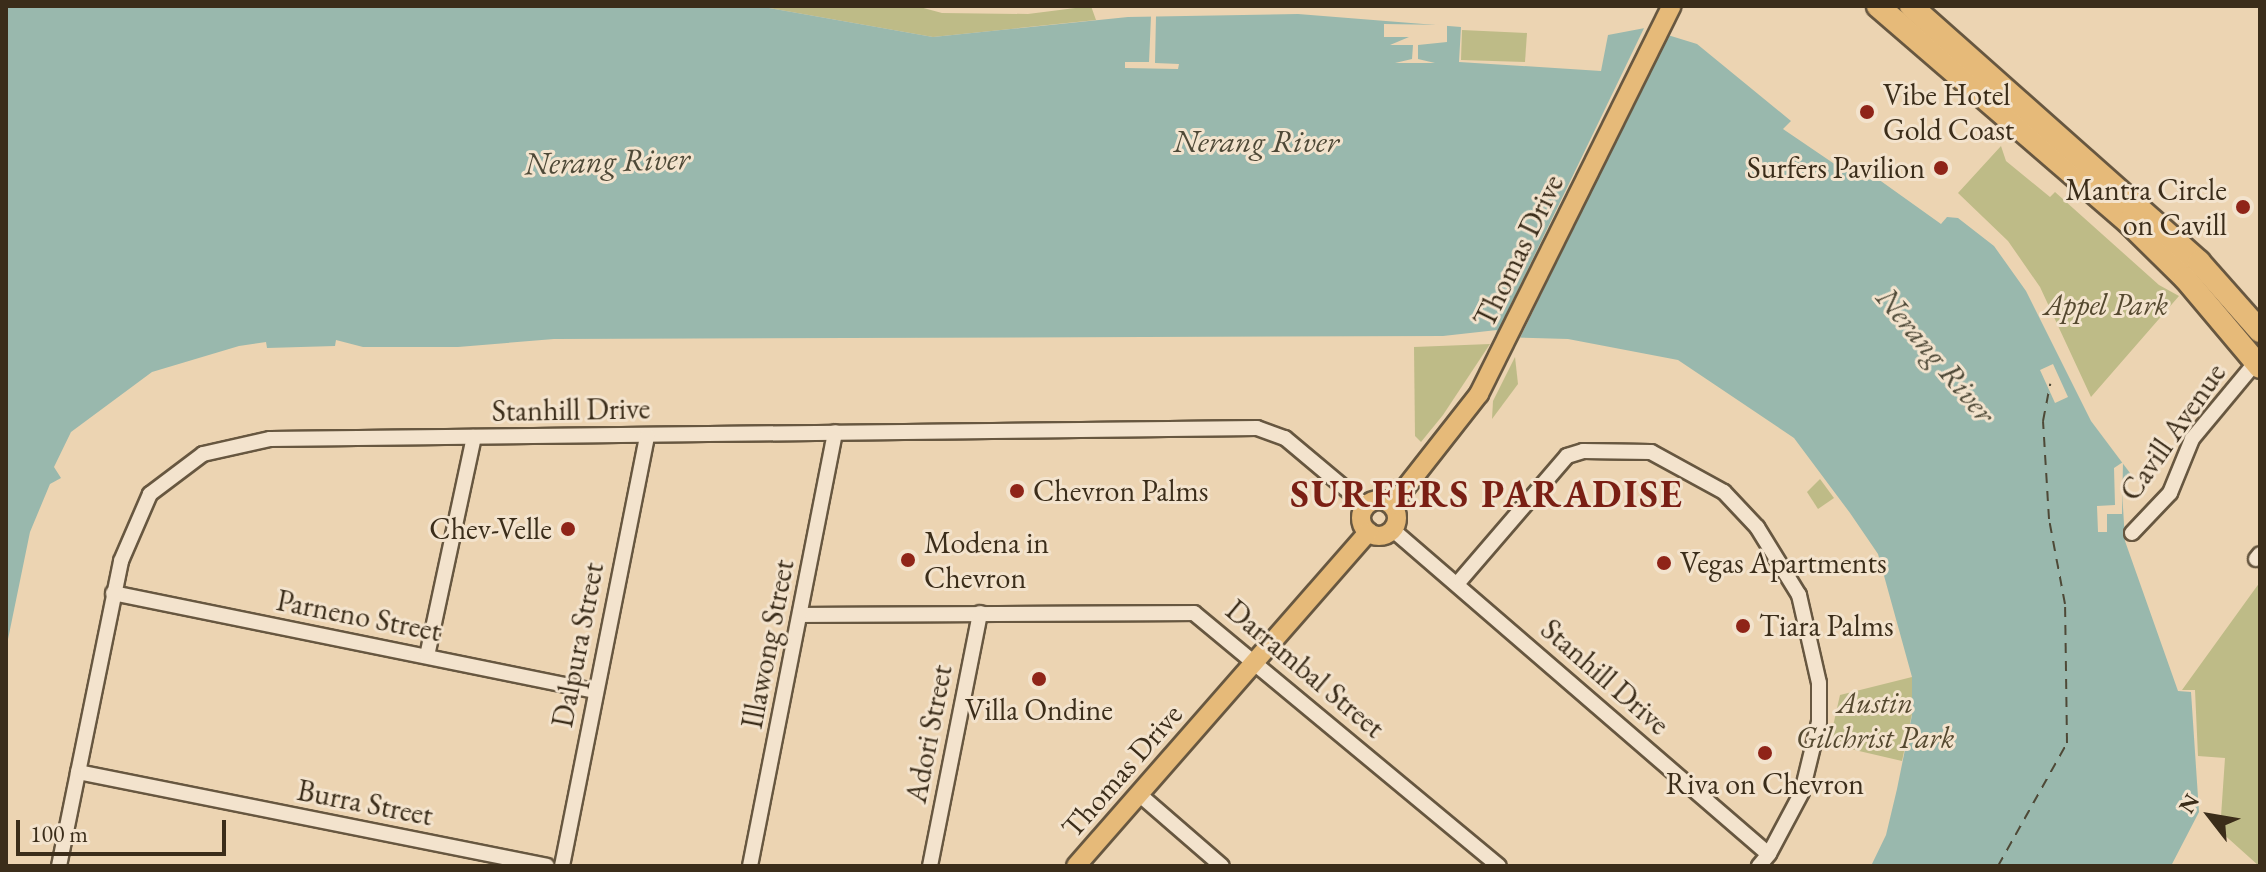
<!DOCTYPE html>
<html>
<head>
<meta charset="utf-8">
<style>
	body { margin:0 }
	#map { position:relative; width:2266px; height:872px; overflow:hidden; background:#ecd4b2; font-family:"EB Garamond",serif }
	div>[style] { position:absolute }
	.green>* { inset:0; background:#bebb87 }
	.water>* { inset:0; background:#99b8ad }
	.pier>* { inset:0; background:#ecd4b2 }
	.ferry>* { height:2px; margin-top:-1px; transform-origin:0; background:repeating-linear-gradient(90deg,#4e4937 0 10px,transparent 0 18px) }
	.roads { filter:drop-shadow(2px 0 #675740) drop-shadow(-2px 0 #675740) drop-shadow(0 2px #675740) drop-shadow(0 -2px #675740) }
	.minor>* { height:14px; margin:-7px; padding:0 7px; transform-origin:7px; border-radius:7px; background:#f3e3cd }
	.major>* { height:18px; margin:-9px; padding:0 9px; transform-origin:9px; border-radius:9px; background:#e6ba79 }
	.major>.ring { margin:-9px; padding:0; box-sizing:content-box; background:none; border:18px solid #e6ba79; border-radius:50% }
	.highway>* { height:22px; margin:-11px; padding:0 11px; transform-origin:11px; border-radius:11px; background:#e6ba79 }
	.dots>* { width:22px; height:22px; translate:-50% -50%; box-sizing:border-box; border:4px solid #f3e3cd; border-radius:50% }
	span { translate:-50% -50%; white-space:nowrap; text-align:center; line-height:1.15; -webkit-text-stroke:6px #f3e3cd; paint-order:stroke }
	.poi-label { font-size:30px; color:#3b2d1a }
	.left { translate:0 -50%; text-align:left }
	.right { translate:-100% -50%; text-align:right }
	.street-label { font-size:30px; color:#3b2d1a }
	.park-label { font-size:30px; color:#554930; font-style:italic }
	.water-label { font-size:32px; color:#4e4937; font-style:italic }
	.district-label { font-size:38px; color:#7a1f14; font-weight:700; letter-spacing:2px }
	.frame { position:absolute; inset:0; border:8px solid #3b2d1a; pointer-events:none }
	.north { position:absolute; left:2170px; top:776px; width:80px; height:80px; -webkit-text-stroke:6px #f3e3cd; paint-order:stroke; rotate:301deg; font-size:22px; font-weight:700; line-height:32px; text-align:center; color:#3b2d1a }
	.north::after { content:''; display:block; margin:auto; width:28px; height:36px; background:#3b2d1a; clip-path:polygon(50% 0,100% 100%,50% 72%,0 100%) }
	.scale { position:absolute; left:16px; top:820px; width:210px; height:36px; box-sizing:border-box; border:4px solid #3b2d1a; border-top:0; padding-left:10px; font-size:24px; line-height:28px; white-space:nowrap; color:#3b2d1a; -webkit-text-stroke:6px #f3e3cd; paint-order:stroke }
</style>
</head>
<body>
<div id="map">
	<div class="green">
		<div style="clip-path:polygon(758px 6px,916px 6px,942px 13px,1028px 14px,1091px 6px,1096px 20px,933px 37px)"></div>
		<div style="clip-path:polygon(1462px 30px,1527px 33px,1525px 62px,1461px 60px)"></div>
		<div style="clip-path:polygon(2001px 146px,2006px 161px,2050px 197px,2055px 192px,2159px 285px,2179px 296px,2091px 397px,2040px 287px,2008px 241px,1958px 193px)"></div>
		<div style="clip-path:polygon(1490px 344px,1443px 415px,1421px 442px,1415px 436px,1414px 347px)"></div>
		<div style="clip-path:polygon(1515px 357px,1518px 384px,1492px 419px,1493px 401px)"></div>
		<div style="clip-path:polygon(1820px 479px,1834px 498px,1818px 509px,1807px 492px)"></div>
		<div style="clip-path:polygon(2260px 582px,2260px 866px,2259px 866px,2220px 831px,2225px 758px,2198px 756px,2195px 690px,2182px 690px)"></div>
		<div style="clip-path:polygon(1912px 677px,1913px 709px,1902px 761px,1829px 744px,1840px 695px)"></div>
	</div>
	<div class="water">
		<div style="clip-path:polygon(6px 6px,758px 6px,933px 37px,1128px 17px,1298px 14px,1461px 27px,1459px 62px,1601px 71px,1608px 35px,1645px 28px,1697px 44px,1791px 121px,1783px 129px,1858px 180px,1878px 179px,1941px 224px,1947px 217px,1958px 218px,1994px 246px,2026px 291px,2091px 421px,2133px 477px,2122px 490px,2125px 541px,2178px 691px,2191px 692px,2199px 812px,2171px 866px,1871px 866px,1886px 835px,1897px 789px,1912px 715px,1912px 677px,1878px 554px,1850px 513px,1794px 438px,1678px 360px,1568px 339px,1495px 337px,1497px 330px,1443px 336px,554px 339px,458px 347px,363px 347px,336px 340px,335px 346px,267px 348px,266px 342px,239px 346px,152px 372px,71px 432px,54px 467px,61px 478px,50px 484px,30px 532px,6px 649px)"></div>
	</div>
	<div class="pier">
		<div style="clip-path:polygon(1151px 16px,1156px 16px,1155px 63px,1179px 64px,1178px 69px,1125px 68px,1125px 62px,1149px 62px)"></div>
		<div style="clip-path:polygon(1384px 24px,1447px 25px,1447px 42px,1418px 45px,1418px 59px,1435px 63px,1395px 63px,1412px 59px,1413px 45px,1390px 45px,1409px 37px,1384px 37px)"></div>
		<div style="clip-path:polygon(1646px 24px,1668px 32px,1520px 338px,1495px 337px)"></div>
		<div style="clip-path:polygon(2053px 364px,2068px 397px,2055px 403px,2040px 370px)"></div>
		<div style="clip-path:polygon(2123px 462px,2122px 514px,2107px 514px,2107px 532px,2098px 532px,2097px 506px,2115px 505px,2114px 468px)"></div>
	</div>
	<div class="ferry">
		<div style="left:1998px;top:866px;width:141px;rotate:-60.7deg"></div>
		<div style="left:2067px;top:743px;width:139px;rotate:-90.8deg"></div>
		<div style="left:2065px;top:604px;width:86px;rotate:-100.7deg"></div>
		<div style="left:2049px;top:519px;width:98px;rotate:-93.5deg"></div>
		<div style="left:2043px;top:421px;width:38px;rotate:-79deg"></div>
	</div>
	<div class="roads">
		<div class="minor">
			<div style="left:1393px;top:530px;width:496px;rotate:40.8deg"></div>
			<div style="left:1769px;top:854px;width:16px;rotate:130deg"></div>
			<div style="left:2132px;top:533px;width:55px;rotate:-46.5deg"></div>
			<div style="left:2170px;top:493px;width:58px;rotate:-67.8deg"></div>
			<div style="left:2192px;top:439px;width:100px;rotate:-50.3deg"></div>
			<div style="left:2256px;top:559px;width:6px;rotate:-51deg"></div>
			<div style="left:1457px;top:584px;width:169px;rotate:-49.3deg"></div>
			<div style="left:1567px;top:456px;width:17px;rotate:-17deg"></div>
			<div style="left:1583px;top:451px;width:68px;rotate:0.8deg"></div>
			<div style="left:1651px;top:452px;width:83px;rotate:28.7deg"></div>
			<div style="left:1724px;top:492px;width:48px;rotate:46.7deg"></div>
			<div style="left:1757px;top:527px;width:80px;rotate:58.3deg"></div>
			<div style="left:1799px;top:595px;width:90px;rotate:77.2deg"></div>
			<div style="left:1819px;top:683px;width:39px;rotate:90deg"></div>
			<div style="left:1819px;top:722px;width:72px;rotate:103.7deg"></div>
			<div style="left:1802px;top:792px;width:70px;rotate:118deg"></div>
			<div style="left:113px;top:593px;width:492px;rotate:11.5deg"></div>
			<div style="left:801px;top:615px;width:393px;rotate:-0.3deg"></div>
			<div style="left:1194px;top:613px;width:396px;rotate:39.7deg"></div>
			<div style="left:427px;top:656px;width:224px;rotate:-77.9deg"></div>
			<div style="left:78px;top:772px;width:478px;rotate:11.3deg"></div>
			<div style="left:1140px;top:795px;width:108px;rotate:40.9deg"></div>
			<div style="left:59px;top:866px;width:311px;rotate:-78.5deg"></div>
			<div style="left:121px;top:561px;width:73px;rotate:-66.6deg"></div>
			<div style="left:150px;top:494px;width:66px;rotate:-37deg"></div>
			<div style="left:203px;top:454px;width:69px;rotate:-12.6deg"></div>
			<div style="left:270px;top:439px;width:987px;rotate:-0.64deg"></div>
			<div style="left:1257px;top:428px;width:30px;rotate:20deg"></div>
			<div style="left:1285px;top:438px;width:106px;rotate:40deg"></div>
			<div style="left:562px;top:866px;width:439px;rotate:-78.8deg"></div>
			<div style="left:750px;top:866px;width:442px;rotate:-78.9deg"></div>
			<div style="left:930px;top:866px;width:258px;rotate:-78.8deg"></div>
		</div>
		<div class="major">
			<div class="ring" style="left:1361px;top:500px;width:18px;height:18px"></div>
			<div style="left:1392px;top:505px;width:141px;rotate:-51.9deg"></div>
			<div style="left:1479px;top:394px;width:433px;rotate:-63.6deg"></div>
			<div style="left:1076px;top:866px;width:444px;rotate:-48.8deg"></div>
		</div>
		<div class="highway">
			<div style="left:1878px;top:6px;width:330px;rotate:40.8deg"></div>
			<div style="left:2128px;top:222px;width:80px;rotate:44.5deg"></div>
			<div style="left:2185px;top:278px;width:116px;rotate:49.9deg"></div>
			<div style="left:1911px;top:6px;width:385px;rotate:41.6deg"></div>
			<div style="left:2199px;top:262px;width:92px;rotate:48.5deg"></div>
		</div>
	</div>
	<div class="dots">
		<div style="left:1867px;top:112px;background:#8f2418"></div>
		<div style="left:1941px;top:168px;background:#8f2418"></div>
		<div style="left:2243px;top:207px;background:#8f2418"></div>
		<div style="left:1017px;top:491px;background:#8f2418"></div>
		<div style="left:568px;top:529px;background:#8f2418"></div>
		<div style="left:908px;top:560px;background:#8f2418"></div>
		<div style="left:1664px;top:563px;background:#8f2418"></div>
		<div style="left:1743px;top:626px;background:#8f2418"></div>
		<div style="left:1039px;top:679px;background:#8f2418"></div>
		<div style="left:1765px;top:753px;background:#8f2418"></div>
	</div>
	<div class="poi-label">
		<span class="left" style="left:1883px;top:112px">Vibe Hotel<br>Gold Coast</span>
		<span class="right" style="left:1925px;top:168px">Surfers Pavilion</span>
		<span class="right" style="left:2227px;top:207px">Mantra Circle<br>on Cavill</span>
		<span class="left" style="left:1033px;top:491px">Chevron Palms</span>
		<span class="right" style="left:552px;top:529px">Chev-Velle</span>
		<span class="left" style="left:924px;top:560px">Modena in<br>Chevron</span>
		<span class="left" style="left:1680px;top:563px">Vegas Apartments</span>
		<span class="left" style="left:1759px;top:626px">Tiara Palms</span>
		<span style="left:1039px;top:710px">Villa Ondine</span>
		<span style="left:1765px;top:784px">Riva on Chevron</span>
	</div>
	<div class="street-label">
		<span style="left:1519px;top:251px;rotate:-64deg">Thomas Drive</span>
		<span style="left:571px;top:410px;rotate:-1deg">Stanhill Drive</span>
		<span style="left:2173px;top:432px;rotate:-55deg">Cavill Avenue</span>
		<span style="left:359px;top:616px;rotate:11deg">Parneno Street</span>
		<span style="left:768px;top:644px;rotate:-79deg">Illawong Street</span>
		<span style="left:578px;top:645px;rotate:-79deg">Dalpura Street</span>
		<span style="left:1305px;top:669px;rotate:40deg">Darrambal Street</span>
		<span style="left:1605px;top:677px;rotate:41deg">Stanhill Drive</span>
		<span style="left:929px;top:734px;rotate:-79deg">Adori Street</span>
		<span style="left:1122px;top:771px;rotate:-49deg">Thomas Drive</span>
		<span style="left:365px;top:803px;rotate:11deg">Burra Street</span>
	</div>
	<div class="park-label">
		<span style="left:2106px;top:305px">Appel Park</span>
		<span style="left:1875px;top:720px">Austin<br>Gilchrist Park</span>
	</div>
	<div class="water-label">
		<span style="left:1256px;top:141px">Nerang River</span>
		<span style="left:607px;top:161px;rotate:-2deg">Nerang River</span>
		<span style="left:1936px;top:355px;rotate:50deg">Nerang River</span>
	</div>
	<div class="district-label">
		<span style="left:1487px;top:494px">SURFERS PARADISE</span>
	</div>
	<div class="frame"></div>
	<div class="north">N</div>
	<div class="scale">100 m</div>
</div>
</body>
</html>
